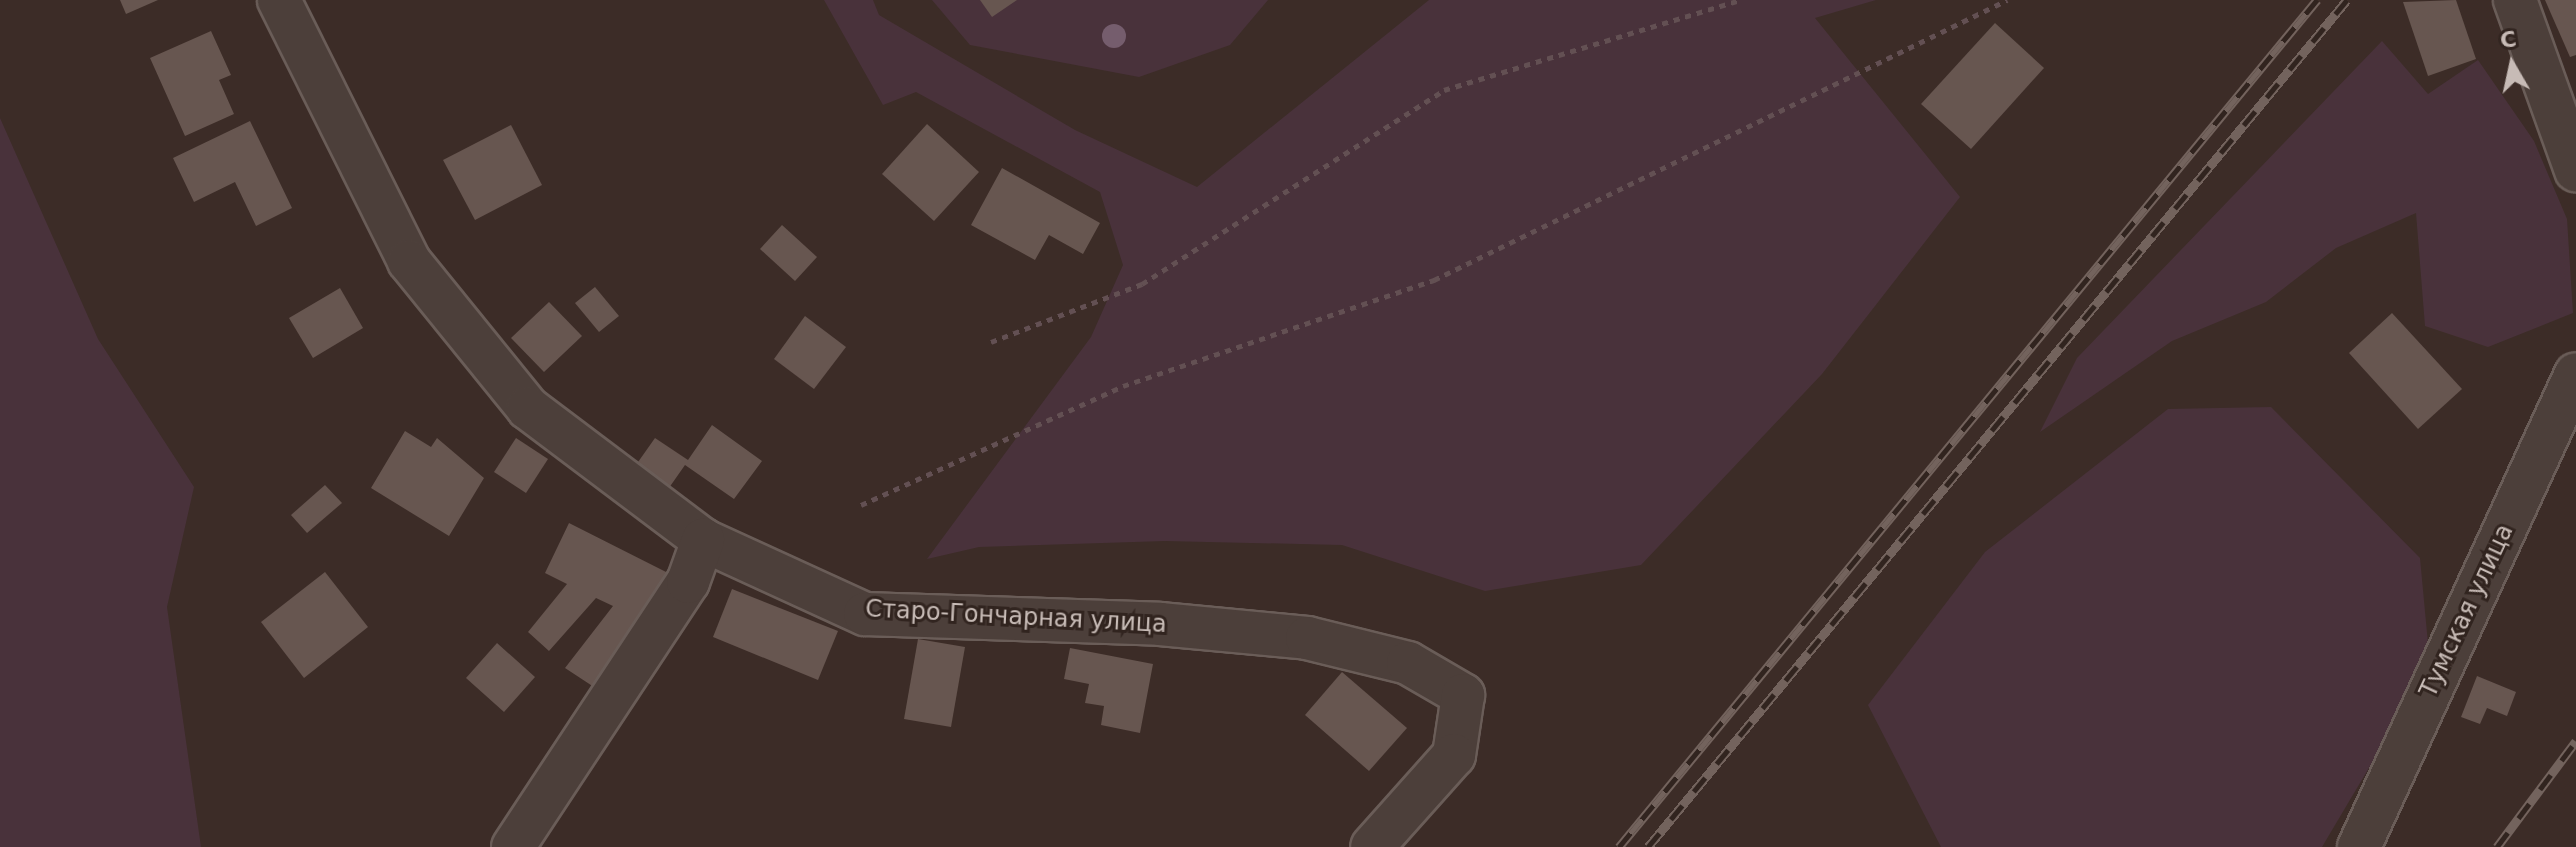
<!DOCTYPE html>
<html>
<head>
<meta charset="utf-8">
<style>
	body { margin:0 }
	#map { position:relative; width:2576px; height:847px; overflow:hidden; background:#3c2c27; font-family:"DejaVu Sans",sans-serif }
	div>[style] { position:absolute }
	.green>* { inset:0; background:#49323b }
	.building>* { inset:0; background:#675650 }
	.path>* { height:5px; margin-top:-2.5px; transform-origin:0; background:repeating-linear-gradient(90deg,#635053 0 6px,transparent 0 12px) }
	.roads { filter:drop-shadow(2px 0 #6a5d58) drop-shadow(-2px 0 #6a5d58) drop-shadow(0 2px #6a5d58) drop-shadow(0 -2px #6a5d58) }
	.minor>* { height:42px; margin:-21px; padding:0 21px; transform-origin:21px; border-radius:21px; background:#4c3f3a }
	.rail>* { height:9px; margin-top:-4.5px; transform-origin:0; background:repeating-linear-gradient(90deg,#31241f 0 18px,#73635d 0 36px); box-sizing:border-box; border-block:2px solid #73635d }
	.trees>* { width:24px; height:24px; margin:-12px; border-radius:50%; background:#755d6d }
	span { translate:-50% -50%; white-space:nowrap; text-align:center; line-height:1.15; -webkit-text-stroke:6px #31241f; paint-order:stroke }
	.street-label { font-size:24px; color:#c7bbb6 }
	.north { position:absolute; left:2472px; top:24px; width:80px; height:80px; -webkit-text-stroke:6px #31241f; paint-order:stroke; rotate:351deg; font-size:22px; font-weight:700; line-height:32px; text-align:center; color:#c7bbb6 }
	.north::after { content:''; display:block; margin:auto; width:28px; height:36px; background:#c7bbb6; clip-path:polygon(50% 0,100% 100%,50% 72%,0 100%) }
</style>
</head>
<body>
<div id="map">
	<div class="green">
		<div style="clip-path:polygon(824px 0,873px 0,879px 15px,1075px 130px,1197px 187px,1429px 0,1876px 0,1815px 18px,1960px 197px,1822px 374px,1641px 565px,1485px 591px,1342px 545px,1165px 541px,979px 547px,927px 559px,1091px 337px,1123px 265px,1100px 192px,916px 92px,883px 105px)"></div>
		<div style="clip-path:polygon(932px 0,1268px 0,1230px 45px,1139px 77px,970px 45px)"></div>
		<div style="clip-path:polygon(2382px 41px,2428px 94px,2478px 60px,2534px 141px,2567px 219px,2573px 313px,2488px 347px,2425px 326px,2416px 213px,2336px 248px,2266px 302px,2172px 341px,2040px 432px,2077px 358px)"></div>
		<div style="clip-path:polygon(0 118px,98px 339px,194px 487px,167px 607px,201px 847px,0 847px)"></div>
		<div style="clip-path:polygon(2271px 407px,2420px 558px,2430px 665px,2322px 847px,1941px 847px,1868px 705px,1985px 552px,2168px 409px)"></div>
	</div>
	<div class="building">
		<div style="clip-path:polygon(120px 0,158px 0,126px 14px)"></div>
		<div style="clip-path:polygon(980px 0,1017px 0,992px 17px)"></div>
		<div style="clip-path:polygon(2456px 0,2476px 59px,2428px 76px,2403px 2px)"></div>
		<div style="clip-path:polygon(2545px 0,2576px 0,2576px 55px,2570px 57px)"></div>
		<div style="clip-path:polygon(1995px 23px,2044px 68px,1971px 149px,1921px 104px)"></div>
		<div style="clip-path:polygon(211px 31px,231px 75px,219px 80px,234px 114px,185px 136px,150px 58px)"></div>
		<div style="clip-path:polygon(250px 121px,292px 208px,256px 226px,235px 182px,194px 202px,173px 158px)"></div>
		<div style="clip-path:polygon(927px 124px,979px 172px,934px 221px,882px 174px)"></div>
		<div style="clip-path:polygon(511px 125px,542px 185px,475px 220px,443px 160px)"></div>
		<div style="clip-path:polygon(1002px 168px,1100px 223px,1083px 254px,1049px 235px,1035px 260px,971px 225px)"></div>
		<div style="clip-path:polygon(782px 225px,817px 257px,795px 281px,760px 249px)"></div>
		<div style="clip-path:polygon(595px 287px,619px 316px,599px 332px,575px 303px)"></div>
		<div style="clip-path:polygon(340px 288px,363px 328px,313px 358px,289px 318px)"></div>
		<div style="clip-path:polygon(549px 302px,582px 336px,544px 372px,511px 338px)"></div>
		<div style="clip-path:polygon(2392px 313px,2462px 389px,2418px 429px,2349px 353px)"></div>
		<div style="clip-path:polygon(805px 316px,846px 347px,814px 389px,774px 359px)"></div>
		<div style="clip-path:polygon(712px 425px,762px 461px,734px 499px,685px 465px,664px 495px,631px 472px,655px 438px,688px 460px)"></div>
		<div style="clip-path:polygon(405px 431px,431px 447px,437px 438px,484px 478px,449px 536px,371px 488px)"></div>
		<div style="clip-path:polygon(516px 438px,548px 459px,526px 493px,494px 472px)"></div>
		<div style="clip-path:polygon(325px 485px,342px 503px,307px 533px,291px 515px)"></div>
		<div style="clip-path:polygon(569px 523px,674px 576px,600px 691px,565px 668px,613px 606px,596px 598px,549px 651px,528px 632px,567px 584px,545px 573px)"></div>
		<div style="clip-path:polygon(325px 572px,368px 627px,304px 678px,261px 622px)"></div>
		<div style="clip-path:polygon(732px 589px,838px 631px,818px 680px,713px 637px)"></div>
		<div style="clip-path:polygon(918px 639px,965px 647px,951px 727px,904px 719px)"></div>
		<div style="clip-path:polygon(497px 643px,535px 677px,504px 712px,466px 678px)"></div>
		<div style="clip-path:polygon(1070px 648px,1153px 664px,1140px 733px,1101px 725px,1104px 706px,1085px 703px,1089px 684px,1064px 679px)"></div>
		<div style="clip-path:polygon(1342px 672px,1407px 728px,1369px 771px,1305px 715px)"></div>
		<div style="clip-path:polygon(2477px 676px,2516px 692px,2507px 716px,2487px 708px,2480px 724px,2461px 717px)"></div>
	</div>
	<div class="path">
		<div style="left:991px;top:342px;width:162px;rotate:-21deg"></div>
		<div style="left:1142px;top:284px;width:359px;rotate:-32.7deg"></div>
		<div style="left:1444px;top:90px;width:310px;rotate:-16.9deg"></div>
		<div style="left:861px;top:505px;width:288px;rotate:-24.4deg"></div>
		<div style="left:1123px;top:386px;width:329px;rotate:-18.8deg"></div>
		<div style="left:1434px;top:280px;width:638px;rotate:-26.04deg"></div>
	</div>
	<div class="roads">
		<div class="minor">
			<div style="left:279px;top:0;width:292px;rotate:63.5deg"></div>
			<div style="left:409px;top:261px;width:189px;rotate:51deg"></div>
			<div style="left:528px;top:408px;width:219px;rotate:37deg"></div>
			<div style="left:703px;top:540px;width:178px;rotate:24.6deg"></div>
			<div style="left:865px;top:614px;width:295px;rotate:1.9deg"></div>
			<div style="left:1160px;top:624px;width:148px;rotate:5.4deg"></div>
			<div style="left:1307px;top:638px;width:104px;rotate:13.9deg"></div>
			<div style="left:1408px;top:663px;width:64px;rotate:30.2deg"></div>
			<div style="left:1463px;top:695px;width:61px;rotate:98.5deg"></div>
			<div style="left:1454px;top:755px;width:123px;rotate:131.7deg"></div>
			<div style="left:2515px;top:0;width:181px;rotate:70.3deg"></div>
			<div style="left:513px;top:847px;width:318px;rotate:-56.6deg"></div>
			<div style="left:688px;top:582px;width:45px;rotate:-70.3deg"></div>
			<div style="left:2359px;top:847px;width:520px;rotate:-65.36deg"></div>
		</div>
	</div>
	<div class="rail">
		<div style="left:1619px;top:847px;width:1098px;rotate:-50.51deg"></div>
		<div style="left:1648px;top:847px;width:1098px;rotate:-50.47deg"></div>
		<div style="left:2497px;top:847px;width:132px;rotate:-53.3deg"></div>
	</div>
	<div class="trees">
		<div style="left:1114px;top:36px"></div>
	</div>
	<div class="street-label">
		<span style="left:2467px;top:611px;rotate:-65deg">Тумская улица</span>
		<span style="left:1016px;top:617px;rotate:3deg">Старо-Гончарная улица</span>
	</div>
	<div class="north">С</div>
</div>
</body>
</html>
